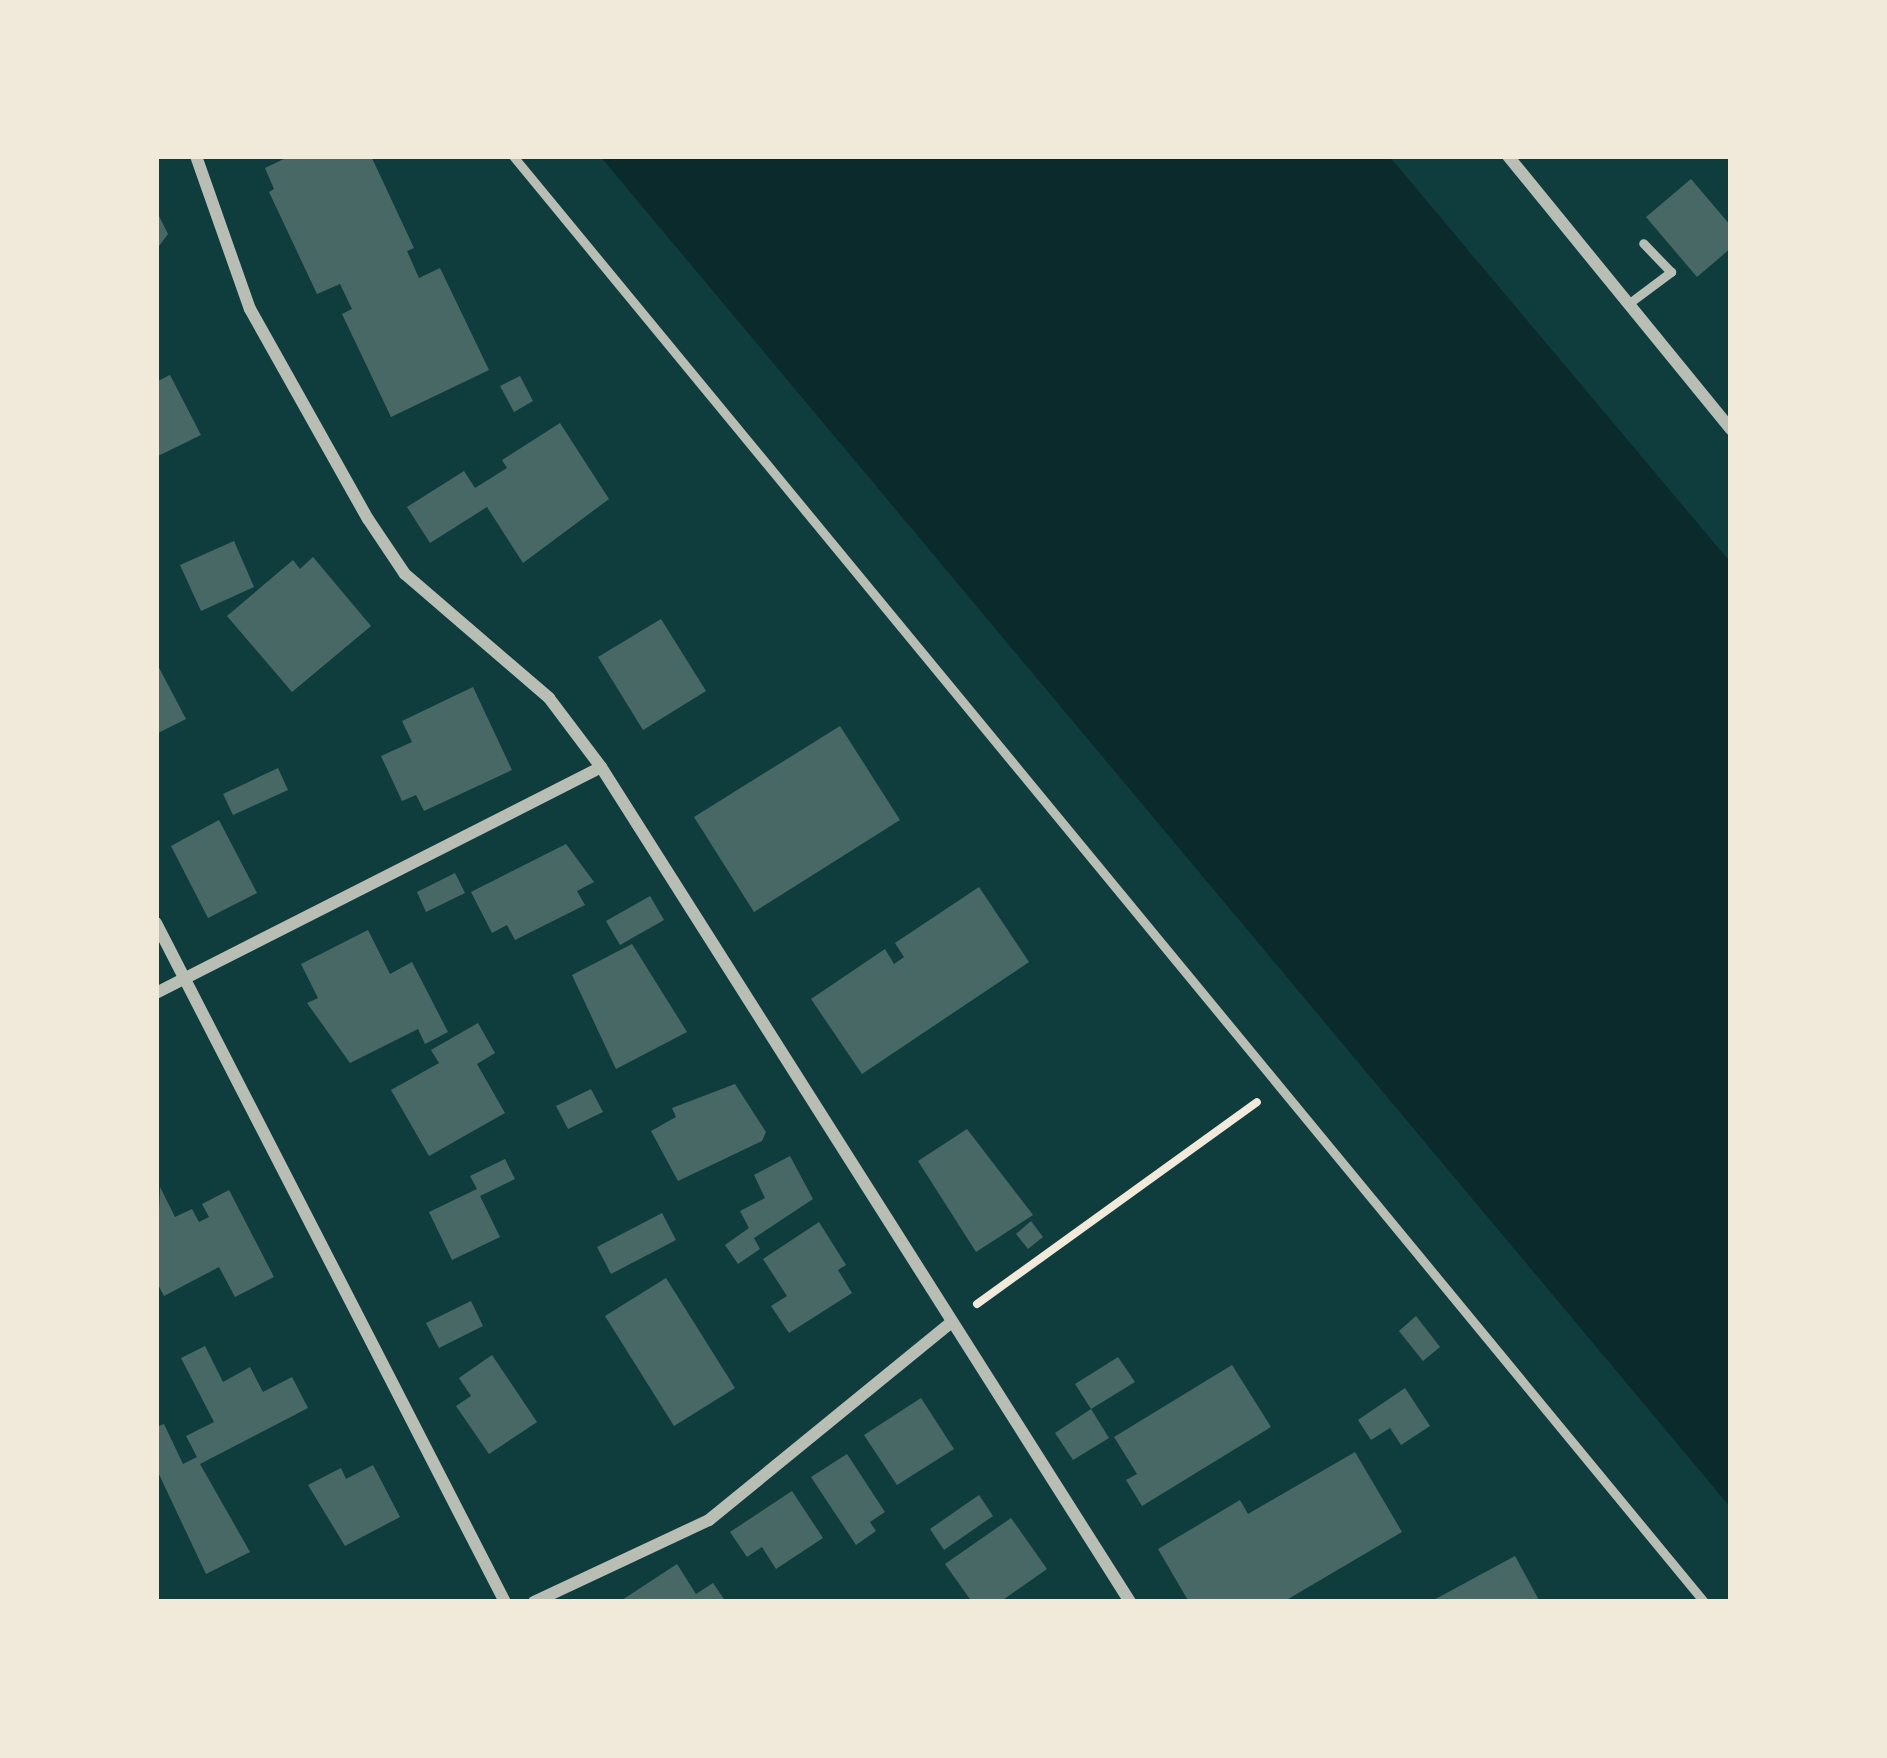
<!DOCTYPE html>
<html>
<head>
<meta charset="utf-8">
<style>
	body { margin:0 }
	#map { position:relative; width:1887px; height:1758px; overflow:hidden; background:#0f3d3e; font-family:Bitter,serif }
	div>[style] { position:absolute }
	.water>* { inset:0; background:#0a2a2b }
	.building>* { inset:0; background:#486865 }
	.path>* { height:8px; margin:-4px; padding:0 4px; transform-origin:4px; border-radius:4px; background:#f1e9da }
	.service>* { height:9px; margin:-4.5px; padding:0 4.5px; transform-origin:4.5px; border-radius:4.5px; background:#b8beb3 }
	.minor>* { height:12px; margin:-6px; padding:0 6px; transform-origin:6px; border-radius:6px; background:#b8beb3 }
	span { translate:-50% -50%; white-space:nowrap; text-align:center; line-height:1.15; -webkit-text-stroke:12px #f1e9da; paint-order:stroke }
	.frame { position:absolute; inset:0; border:159px solid #f1e9da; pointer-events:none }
</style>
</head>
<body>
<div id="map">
	<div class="water">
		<div style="clip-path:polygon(600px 156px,1389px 156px,1731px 563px,1731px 1508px)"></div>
	</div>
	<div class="building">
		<div style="clip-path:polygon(290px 156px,371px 156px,414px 248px,407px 251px,419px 278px,440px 268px,489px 370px,391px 417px,342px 314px,352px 309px,340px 284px,317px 294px,269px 192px,274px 189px,265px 168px)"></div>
		<div style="clip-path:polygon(1691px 179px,1731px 226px,1731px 248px,1697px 277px,1646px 217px)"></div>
		<div style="clip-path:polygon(156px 210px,168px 234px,156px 250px)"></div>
		<div style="clip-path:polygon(170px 375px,201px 435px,156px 457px,156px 382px)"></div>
		<div style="clip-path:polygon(520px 376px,533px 401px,514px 412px,500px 386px)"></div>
		<div style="clip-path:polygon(560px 423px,609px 499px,523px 563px,487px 507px,430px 543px,407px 507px,464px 471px,475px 488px,507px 468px,502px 460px)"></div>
		<div style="clip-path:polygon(234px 541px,254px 587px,201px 611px,180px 565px)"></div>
		<div style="clip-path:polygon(313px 557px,371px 626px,292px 692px,227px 616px,293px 560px,300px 569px)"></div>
		<div style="clip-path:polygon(661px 619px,706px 691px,643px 730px,598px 657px)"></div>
		<div style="clip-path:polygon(156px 662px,186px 719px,156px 734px)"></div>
		<div style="clip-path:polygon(473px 687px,512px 770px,424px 811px,416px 795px,402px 801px,381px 756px,412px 742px,402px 721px)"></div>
		<div style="clip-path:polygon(840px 726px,900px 820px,754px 912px,694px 817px)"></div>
		<div style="clip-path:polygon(278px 768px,288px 790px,233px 815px,223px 794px)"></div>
		<div style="clip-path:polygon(219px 820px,257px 893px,208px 918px,171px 846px)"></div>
		<div style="clip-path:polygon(566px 844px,594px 882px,577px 891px,585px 905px,515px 940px,507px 925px,492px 933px,471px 892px)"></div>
		<div style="clip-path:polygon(455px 873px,465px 893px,426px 912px,417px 892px)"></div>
		<div style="clip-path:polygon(979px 887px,1029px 962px,862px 1074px,811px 999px,885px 949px,894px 964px,904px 957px,895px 943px)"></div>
		<div style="clip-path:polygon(650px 896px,664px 920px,620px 945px,606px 921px)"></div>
		<div style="clip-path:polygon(368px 930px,390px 974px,412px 962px,448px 1032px,425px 1044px,418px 1029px,350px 1063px,307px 1003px,318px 998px,301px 964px)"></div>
		<div style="clip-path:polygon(632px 944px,687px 1032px,616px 1069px,572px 975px)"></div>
		<div style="clip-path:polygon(478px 1023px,495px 1053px,477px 1064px,505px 1113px,429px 1156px,391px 1090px,439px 1063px,431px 1050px)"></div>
		<div style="clip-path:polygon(735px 1084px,766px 1132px,762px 1141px,678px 1181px,651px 1131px,676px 1117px,672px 1108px)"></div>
		<div style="clip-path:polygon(591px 1089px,603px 1112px,568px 1129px,556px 1106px)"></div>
		<div style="clip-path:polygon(967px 1129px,1033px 1215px,976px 1252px,918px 1161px)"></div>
		<div style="clip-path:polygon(790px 1156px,813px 1199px,754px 1238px,760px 1249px,738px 1264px,725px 1245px,749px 1228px,740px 1211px,765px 1198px,754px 1175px)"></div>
		<div style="clip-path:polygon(505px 1159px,515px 1179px,480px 1196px,500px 1237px,452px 1260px,429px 1212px,477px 1189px,470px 1176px)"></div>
		<div style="clip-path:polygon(160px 1187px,175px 1217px,192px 1209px,199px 1222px,209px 1217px,202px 1204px,229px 1190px,274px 1277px,235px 1297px,219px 1267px,164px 1296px,156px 1281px)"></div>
		<div style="clip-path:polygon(662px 1213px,676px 1240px,611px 1274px,597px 1247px)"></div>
		<div style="clip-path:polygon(1031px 1221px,1043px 1237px,1028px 1249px,1016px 1234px)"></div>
		<div style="clip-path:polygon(819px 1222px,846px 1265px,838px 1270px,852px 1293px,789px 1333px,771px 1306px,787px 1296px,763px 1259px)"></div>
		<div style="clip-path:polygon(666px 1278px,735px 1388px,674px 1426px,605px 1316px)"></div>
		<div style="clip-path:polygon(471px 1301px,483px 1326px,439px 1348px,426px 1323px)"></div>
		<div style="clip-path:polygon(1416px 1316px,1440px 1347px,1423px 1361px,1399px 1331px)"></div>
		<div style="clip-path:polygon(205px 1346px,223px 1382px,250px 1367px,263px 1392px,292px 1377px,308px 1408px,200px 1464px,250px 1552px,206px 1574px,156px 1468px,156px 1427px,164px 1424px,183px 1464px,197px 1457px,186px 1436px,214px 1422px,181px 1358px)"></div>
		<div style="clip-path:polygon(492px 1355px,537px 1422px,489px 1454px,456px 1406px,471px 1396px,459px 1378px)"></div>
		<div style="clip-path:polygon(1118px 1357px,1135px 1382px,1091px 1409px,1075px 1384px)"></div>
		<div style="clip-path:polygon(1232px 1365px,1271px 1427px,1142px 1506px,1126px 1480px,1137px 1474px,1114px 1437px)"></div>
		<div style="clip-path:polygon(1405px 1388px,1430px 1426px,1401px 1445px,1390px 1428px,1371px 1440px,1358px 1420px)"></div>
		<div style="clip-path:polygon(921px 1398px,954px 1449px,897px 1485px,864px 1435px)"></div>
		<div style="clip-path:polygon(1091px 1409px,1109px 1438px,1073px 1460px,1055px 1433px)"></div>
		<div style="clip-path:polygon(1355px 1452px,1402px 1532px,1283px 1602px,1189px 1602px,1158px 1549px,1240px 1500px,1248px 1514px)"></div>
		<div style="clip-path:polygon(847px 1454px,885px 1512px,870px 1522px,876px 1531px,856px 1545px,811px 1477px)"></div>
		<div style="clip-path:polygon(373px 1465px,400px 1517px,345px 1546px,308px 1485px,341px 1468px,346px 1479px)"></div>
		<div style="clip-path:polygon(792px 1491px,823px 1538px,776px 1569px,762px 1547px,747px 1557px,730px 1532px)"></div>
		<div style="clip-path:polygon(979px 1495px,993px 1516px,944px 1550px,930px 1529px)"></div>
		<div style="clip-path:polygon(1011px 1518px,1047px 1569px,1000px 1602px,972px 1602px,945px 1564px)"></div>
		<div style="clip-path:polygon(1515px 1556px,1540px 1602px,1430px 1602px)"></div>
		<div style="clip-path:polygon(677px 1564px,696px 1594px,713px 1583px,726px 1602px,619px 1602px)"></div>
	</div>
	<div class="path">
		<div style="left:977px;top:1304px;width:345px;rotate:-35.8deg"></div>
	</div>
	<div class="service">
		<div style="left:513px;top:156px;width:1873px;rotate:50.52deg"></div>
		<div style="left:1628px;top:304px;width:54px;rotate:-36.7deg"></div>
		<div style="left:1671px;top:272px;width:40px;rotate:-134deg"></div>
	</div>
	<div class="minor">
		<div style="left:196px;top:156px;width:162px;rotate:70.6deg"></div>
		<div style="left:250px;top:309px;width:241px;rotate:60.7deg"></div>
		<div style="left:368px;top:519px;width:66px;rotate:56.1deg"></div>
		<div style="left:405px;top:574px;width:190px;rotate:40.7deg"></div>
		<div style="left:549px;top:698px;width:86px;rotate:53deg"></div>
		<div style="left:601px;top:767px;width:988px;rotate:57.64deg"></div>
		<div style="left:1508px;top:156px;width:353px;rotate:50.8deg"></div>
		<div style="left:156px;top:923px;width:763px;rotate:62.8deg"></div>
		<div style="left:156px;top:993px;width:499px;rotate:-26.9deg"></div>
		<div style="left:534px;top:1602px;width:193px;rotate:-25.1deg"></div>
		<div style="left:709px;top:1520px;width:313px;rotate:-39.2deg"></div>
	</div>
	<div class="frame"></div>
</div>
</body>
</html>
